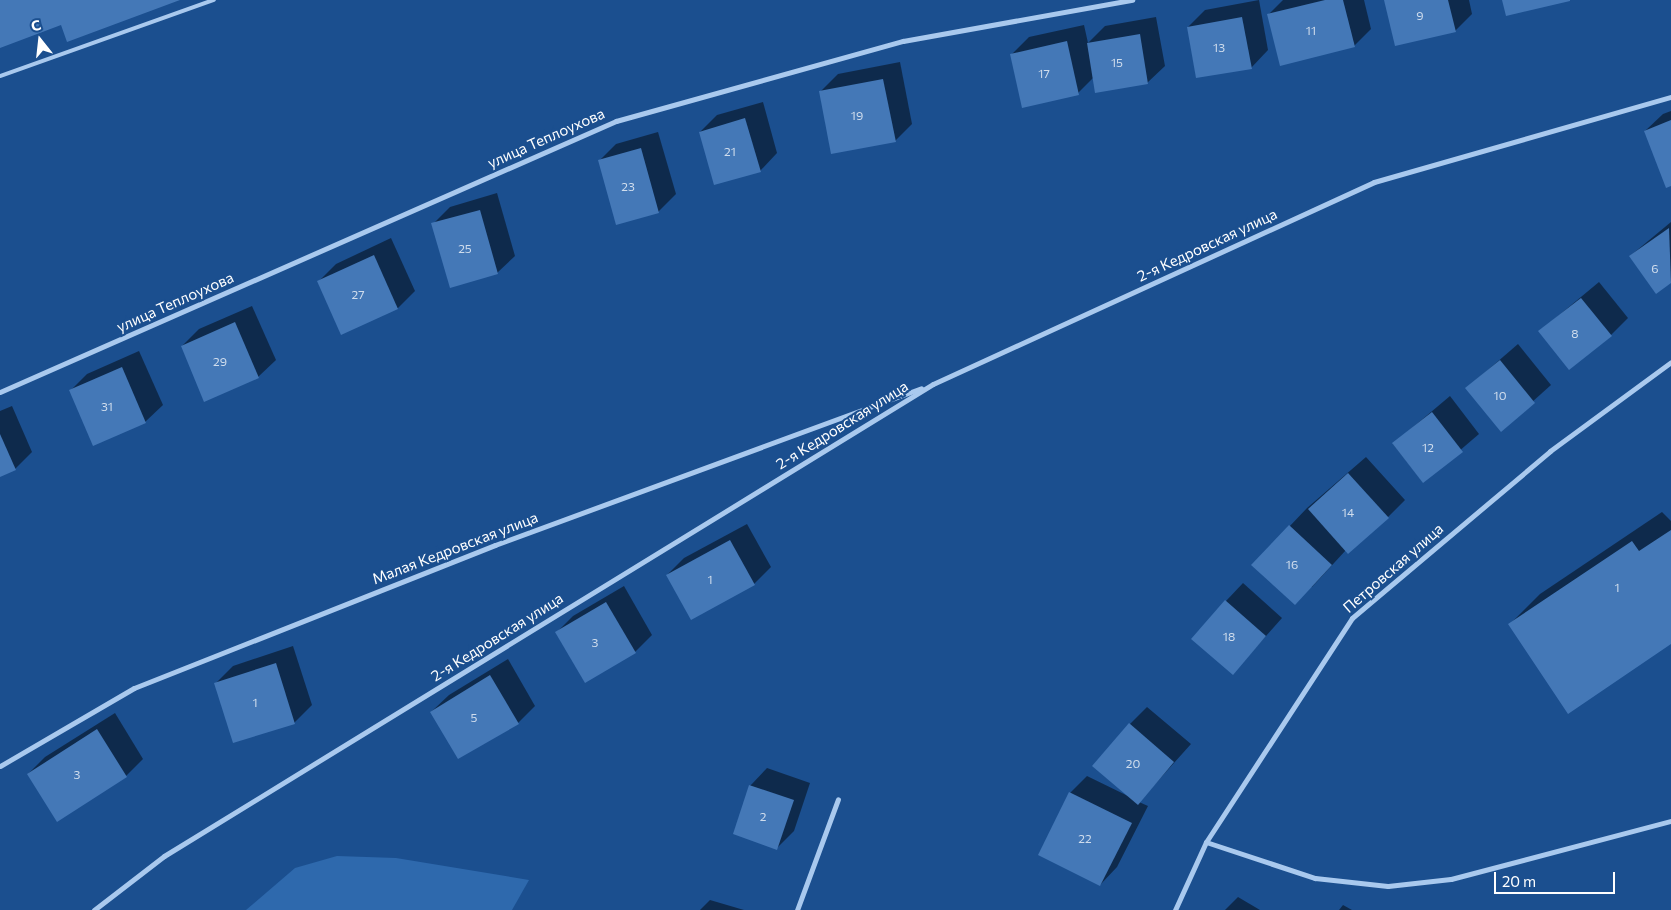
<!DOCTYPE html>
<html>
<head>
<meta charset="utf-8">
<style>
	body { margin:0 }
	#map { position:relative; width:1671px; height:910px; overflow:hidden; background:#1b4f8f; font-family:Commissioner,sans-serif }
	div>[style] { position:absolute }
	.green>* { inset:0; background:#2e69ad }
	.shadow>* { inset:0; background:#0007 }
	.building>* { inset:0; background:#4478b7 }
	.lane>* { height:4px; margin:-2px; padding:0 2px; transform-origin:2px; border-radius:2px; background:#a9c9ee }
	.street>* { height:5px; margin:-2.5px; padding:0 2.5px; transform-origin:2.5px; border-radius:2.5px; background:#a9c9ee }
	span { translate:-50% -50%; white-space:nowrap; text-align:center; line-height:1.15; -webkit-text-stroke:4px #1b4f8f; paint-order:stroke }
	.number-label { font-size:12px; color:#d0dded }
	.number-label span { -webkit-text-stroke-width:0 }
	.street-label { font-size:15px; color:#fff }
	.north { position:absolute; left:15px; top:15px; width:50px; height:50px; -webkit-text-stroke:4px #1b4f8f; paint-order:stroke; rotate:344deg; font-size:14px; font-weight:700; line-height:20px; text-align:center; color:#fff }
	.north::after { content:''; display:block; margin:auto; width:18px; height:22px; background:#fff; clip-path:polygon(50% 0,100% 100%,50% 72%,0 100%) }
	.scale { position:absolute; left:1494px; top:872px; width:121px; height:22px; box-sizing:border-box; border:2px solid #fff; border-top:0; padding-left:6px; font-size:15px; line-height:18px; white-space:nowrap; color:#fff; -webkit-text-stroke:4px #1b4f8f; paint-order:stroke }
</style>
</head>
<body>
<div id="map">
	<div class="green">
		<div style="clip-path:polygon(337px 856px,396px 858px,529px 880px,512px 910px,246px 910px,295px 868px)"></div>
	</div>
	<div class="shadow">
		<div style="clip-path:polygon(1259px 0,1268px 50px,1251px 68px,1188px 27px,1205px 10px)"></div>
		<div style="clip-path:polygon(1283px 0,1364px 0,1371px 29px,1354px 46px,1269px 14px)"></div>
		<div style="clip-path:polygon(1386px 0,1469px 0,1472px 14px,1455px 31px)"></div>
		<div style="clip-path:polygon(1156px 17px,1165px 66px,1147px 83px,1094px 77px,1078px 93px,1012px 54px,1029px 37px,1084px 25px,1088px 43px,1105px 26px)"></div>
		<div style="clip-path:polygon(900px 62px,912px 124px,895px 141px,821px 91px,838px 74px)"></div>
		<div style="clip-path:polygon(763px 102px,777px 153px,760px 171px,700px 132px,717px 115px)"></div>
		<div style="clip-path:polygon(1671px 111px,1671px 185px,1645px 131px,1663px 114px)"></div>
		<div style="clip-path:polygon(658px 132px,676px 194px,658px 212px,599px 161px,616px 144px)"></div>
		<div style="clip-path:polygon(497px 193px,515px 256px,497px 273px,433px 224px,450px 207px)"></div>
		<div style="clip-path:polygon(1671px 222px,1671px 281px,1656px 292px,1630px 256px)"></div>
		<div style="clip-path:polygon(391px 238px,415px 291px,398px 308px,342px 333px,319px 281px,336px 264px)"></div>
		<div style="clip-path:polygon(1599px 282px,1628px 318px,1611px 335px,1540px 331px)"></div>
		<div style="clip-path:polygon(252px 306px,276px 360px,258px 377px,182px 346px,199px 329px)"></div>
		<div style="clip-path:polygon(1518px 344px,1551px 385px,1501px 430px,1467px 388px)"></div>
		<div style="clip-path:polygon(139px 351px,163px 405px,145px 422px,70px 391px,87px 374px)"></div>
		<div style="clip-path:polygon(1450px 396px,1479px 434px,1423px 482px,1393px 444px)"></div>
		<div style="clip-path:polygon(12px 406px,32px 452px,15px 469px,0 475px,0 411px)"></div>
		<div style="clip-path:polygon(1366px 457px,1405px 500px,1388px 517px,1346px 550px,1312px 587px,1253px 565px,1307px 508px)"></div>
		<div style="clip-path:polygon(1662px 512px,1671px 521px,1671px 643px,1510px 624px,1540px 594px)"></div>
		<div style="clip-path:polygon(747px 524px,771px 567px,754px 584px,667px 575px,684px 558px)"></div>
		<div style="clip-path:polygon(1243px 583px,1282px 618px,1233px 673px,1226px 601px)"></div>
		<div style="clip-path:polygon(624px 586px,652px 635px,635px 652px,556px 633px,573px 616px)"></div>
		<div style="clip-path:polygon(293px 646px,312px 705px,294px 723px,216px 683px,233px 666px)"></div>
		<div style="clip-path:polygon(508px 659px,535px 706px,518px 723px,431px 712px,449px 695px)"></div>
		<div style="clip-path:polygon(1147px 707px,1191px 744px,1139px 802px,1148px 806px,1117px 867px,1100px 885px,1070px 793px,1087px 776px,1128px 796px,1130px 724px)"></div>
		<div style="clip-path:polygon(115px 713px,143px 759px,126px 776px,57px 820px,28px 774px,45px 757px)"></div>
		<div style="clip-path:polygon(767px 768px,810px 783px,794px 831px,777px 848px,750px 786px)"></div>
		<div style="clip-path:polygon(1238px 897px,1260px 910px,1225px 910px)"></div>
		<div style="clip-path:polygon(710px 900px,744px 910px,700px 910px)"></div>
		<div style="clip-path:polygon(1343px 905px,1352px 910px,1339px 910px)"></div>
	</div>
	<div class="building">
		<div style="clip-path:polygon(0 0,180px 0,67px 42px,61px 25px,0 48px)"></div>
		<div style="clip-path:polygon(1325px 0,1343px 0,1355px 47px,1280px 66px,1267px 14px)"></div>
		<div style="clip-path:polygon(1384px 0,1448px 0,1456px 32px,1395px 46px)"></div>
		<div style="clip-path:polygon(1502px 0,1570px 0,1570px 1px,1506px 16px)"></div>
		<div style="clip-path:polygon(1242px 17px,1252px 69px,1196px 78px,1187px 27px)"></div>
		<div style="clip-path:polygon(1140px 34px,1148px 84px,1095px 93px,1087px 43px)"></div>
		<div style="clip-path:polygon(1067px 41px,1079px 95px,1022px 108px,1010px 54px)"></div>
		<div style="clip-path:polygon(883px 79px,896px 142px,831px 154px,819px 91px)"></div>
		<div style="clip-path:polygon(745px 118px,761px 172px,714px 185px,699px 132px)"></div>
		<div style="clip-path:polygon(1671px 120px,1671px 186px,1666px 188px,1644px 131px)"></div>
		<div style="clip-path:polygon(641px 148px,659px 213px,616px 225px,598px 160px)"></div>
		<div style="clip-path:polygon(480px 210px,498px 274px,450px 288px,431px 223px)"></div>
		<div style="clip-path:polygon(1669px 228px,1671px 283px,1656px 294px,1629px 256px)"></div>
		<div style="clip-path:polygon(374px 255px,398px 309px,341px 335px,317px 281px)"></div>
		<div style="clip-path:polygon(1581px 298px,1612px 336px,1569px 370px,1538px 331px)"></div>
		<div style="clip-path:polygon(235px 322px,259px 378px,204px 402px,181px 346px)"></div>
		<div style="clip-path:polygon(1500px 360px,1535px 403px,1501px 432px,1465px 388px)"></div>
		<div style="clip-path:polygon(122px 367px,146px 423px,93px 446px,69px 390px)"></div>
		<div style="clip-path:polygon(1432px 412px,1463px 452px,1423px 483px,1392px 443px)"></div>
		<div style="clip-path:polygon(0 434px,16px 470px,0 477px)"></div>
		<div style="clip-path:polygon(1348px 473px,1389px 518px,1348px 554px,1308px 509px)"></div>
		<div style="clip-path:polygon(1289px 525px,1332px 565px,1295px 605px,1251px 565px)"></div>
		<div style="clip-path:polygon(1671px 530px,1671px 644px,1568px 714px,1508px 624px,1632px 541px,1639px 551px)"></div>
		<div style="clip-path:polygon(730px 540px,755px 585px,691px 620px,666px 575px)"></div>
		<div style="clip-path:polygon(1225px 600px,1266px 636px,1233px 675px,1191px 639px)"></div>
		<div style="clip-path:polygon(606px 602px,636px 653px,585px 683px,555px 632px)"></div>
		<div style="clip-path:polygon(276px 663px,295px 724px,233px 743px,214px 683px)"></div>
		<div style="clip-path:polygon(490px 675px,519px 724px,458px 759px,430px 712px)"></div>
		<div style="clip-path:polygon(1129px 723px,1174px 762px,1138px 805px,1092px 766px)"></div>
		<div style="clip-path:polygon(97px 729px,127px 777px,57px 822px,27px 774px)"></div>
		<div style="clip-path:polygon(749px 785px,794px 800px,777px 850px,733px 834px)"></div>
		<div style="clip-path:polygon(1069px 792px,1132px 823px,1100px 886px,1038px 855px)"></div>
	</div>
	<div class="lane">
		<div style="left:0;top:76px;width:227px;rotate:-19.6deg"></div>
	</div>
	<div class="street">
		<div style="left:0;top:392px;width:673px;rotate:-23.75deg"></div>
		<div style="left:616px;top:121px;width:298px;rotate:-15.6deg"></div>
		<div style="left:903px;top:41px;width:233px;rotate:-10.2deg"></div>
		<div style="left:0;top:766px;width:155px;rotate:-30.2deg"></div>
		<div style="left:134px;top:688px;width:388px;rotate:-21.6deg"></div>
		<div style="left:495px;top:545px;width:454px;rotate:-20.2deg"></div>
		<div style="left:1206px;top:842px;width:115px;rotate:18.3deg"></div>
		<div style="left:1315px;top:878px;width:73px;rotate:6.3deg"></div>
		<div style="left:1388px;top:886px;width:63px;rotate:-6.3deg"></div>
		<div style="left:1451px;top:879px;width:228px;rotate:-14.8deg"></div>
		<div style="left:94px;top:910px;width:88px;rotate:-37.6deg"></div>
		<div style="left:164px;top:856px;width:902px;rotate:-31.54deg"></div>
		<div style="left:933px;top:384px;width:485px;rotate:-24.6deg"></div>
		<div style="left:1374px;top:182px;width:309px;rotate:-16deg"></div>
		<div style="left:797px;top:910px;width:118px;rotate:-69.7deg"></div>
		<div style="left:1175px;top:910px;width:75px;rotate:-65.5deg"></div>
		<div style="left:1206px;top:842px;width:267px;rotate:-56.9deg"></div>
		<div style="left:1352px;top:618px;width:259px;rotate:-40.1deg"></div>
		<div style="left:1550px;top:451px;width:150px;rotate:-36.3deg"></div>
	</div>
	<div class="number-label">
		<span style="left:1420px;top:16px">9</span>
		<span style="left:1311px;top:31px">11</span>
		<span style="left:1219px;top:48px">13</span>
		<span style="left:1117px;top:63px">15</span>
		<span style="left:1044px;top:74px">17</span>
		<span style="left:857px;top:116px">19</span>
		<span style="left:730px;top:152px">21</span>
		<span style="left:628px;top:187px">23</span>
		<span style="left:465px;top:249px">25</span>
		<span style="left:1655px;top:269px">6</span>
		<span style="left:358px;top:295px">27</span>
		<span style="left:1575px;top:334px">8</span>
		<span style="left:220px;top:362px">29</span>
		<span style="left:1500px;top:396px">10</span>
		<span style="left:107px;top:407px">31</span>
		<span style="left:1428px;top:448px">12</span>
		<span style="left:1348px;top:513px">14</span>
		<span style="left:1292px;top:565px">16</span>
		<span style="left:710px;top:580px">1</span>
		<span style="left:1617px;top:588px">1</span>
		<span style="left:1229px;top:637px">18</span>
		<span style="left:595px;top:643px">3</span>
		<span style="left:255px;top:703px">1</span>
		<span style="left:474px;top:718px">5</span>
		<span style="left:1133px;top:764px">20</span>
		<span style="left:77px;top:775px">3</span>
		<span style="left:763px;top:817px">2</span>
		<span style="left:1085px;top:839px">22</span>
	</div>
	<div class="street-label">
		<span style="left:546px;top:138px;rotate:-24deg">улица Теплоухова</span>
		<span style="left:1207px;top:245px;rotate:-25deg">2-я Кедровская улица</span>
		<span style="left:175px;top:302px;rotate:-24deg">улица Теплоухова</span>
		<span style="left:842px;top:425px;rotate:-32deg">2-я Кедровская улица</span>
		<span style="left:455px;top:548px;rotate:-21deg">Малая Кедровская улица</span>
		<span style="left:1393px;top:568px;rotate:-41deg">Петровская улица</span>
		<span style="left:497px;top:637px;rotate:-32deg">2-я Кедровская улица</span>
	</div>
	<div class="north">С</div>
	<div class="scale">20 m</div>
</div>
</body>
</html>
